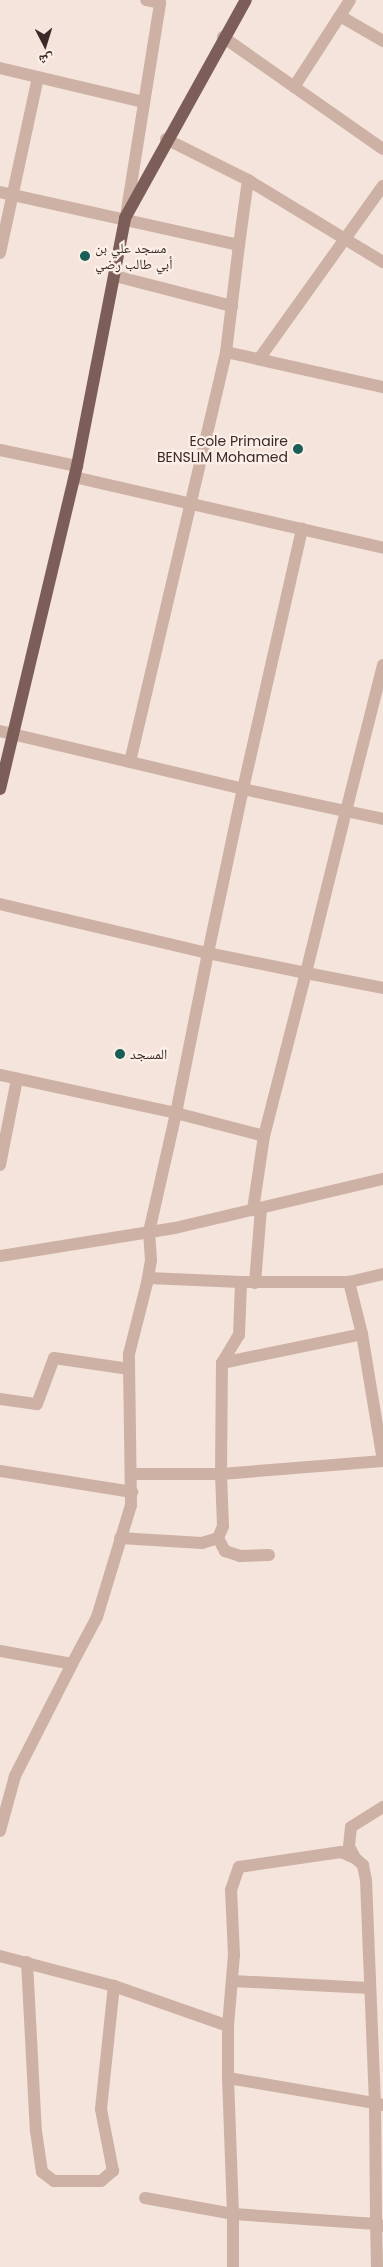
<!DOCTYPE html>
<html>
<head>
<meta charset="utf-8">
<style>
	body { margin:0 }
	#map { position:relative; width:383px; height:2267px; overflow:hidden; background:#f4e4db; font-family:Poppins,"Noto Naskh Arabic",sans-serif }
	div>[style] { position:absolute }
	.minor>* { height:12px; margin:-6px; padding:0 6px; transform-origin:6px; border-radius:6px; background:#ceb1a5 }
	.primary>* { height:12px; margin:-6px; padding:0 6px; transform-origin:6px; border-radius:6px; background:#7c5d57 }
	.dots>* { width:14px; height:14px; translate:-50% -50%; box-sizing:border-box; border:2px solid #fbefe8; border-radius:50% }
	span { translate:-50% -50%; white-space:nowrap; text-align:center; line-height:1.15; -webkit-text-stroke:4.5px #fbefe8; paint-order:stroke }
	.poi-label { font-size:14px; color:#392a27 }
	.left { translate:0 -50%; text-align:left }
	.right { translate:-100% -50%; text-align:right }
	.north { position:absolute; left:20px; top:20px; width:50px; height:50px; -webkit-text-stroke:4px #fbefe8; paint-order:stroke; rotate:175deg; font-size:14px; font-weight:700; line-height:20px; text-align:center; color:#392a27 }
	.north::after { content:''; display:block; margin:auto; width:18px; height:22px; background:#392a27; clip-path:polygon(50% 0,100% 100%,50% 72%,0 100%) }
</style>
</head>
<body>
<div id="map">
	<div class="minor">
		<div style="left:340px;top:16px;width:50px;rotate:30.2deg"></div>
		<div style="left:223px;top:37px;width:195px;rotate:35deg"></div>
		<div style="left:0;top:68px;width:148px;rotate:13.3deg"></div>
		<div style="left:294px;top:87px;width:103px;rotate:-57.2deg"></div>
		<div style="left:166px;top:139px;width:92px;rotate:26.6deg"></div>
		<div style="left:248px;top:180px;width:66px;rotate:97.9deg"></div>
		<div style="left:248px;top:180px;width:158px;rotate:31.3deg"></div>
		<div style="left:0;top:192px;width:245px;rotate:12.5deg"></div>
		<div style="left:239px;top:245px;width:108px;rotate:96.9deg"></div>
		<div style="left:126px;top:216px;width:216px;rotate:-80.9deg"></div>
		<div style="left:160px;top:3px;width:14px;rotate:-168deg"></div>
		<div style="left:0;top:253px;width:180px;rotate:-77.8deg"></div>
		<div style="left:115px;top:276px;width:121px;rotate:14.4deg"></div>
		<div style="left:259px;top:359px;width:213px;rotate:-54.4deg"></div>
		<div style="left:0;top:450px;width:79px;rotate:11.7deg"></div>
		<div style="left:74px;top:477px;width:317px;rotate:12.9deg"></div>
		<div style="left:383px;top:665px;width:151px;rotate:104.2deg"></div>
		<div style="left:346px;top:811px;width:38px;rotate:12deg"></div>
		<div style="left:0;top:731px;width:250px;rotate:13.4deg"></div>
		<div style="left:243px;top:789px;width:267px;rotate:-77.2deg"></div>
		<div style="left:130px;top:762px;width:421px;rotate:-76.8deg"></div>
		<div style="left:226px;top:352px;width:161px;rotate:12.6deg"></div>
		<div style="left:0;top:904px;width:214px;rotate:13.3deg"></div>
		<div style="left:208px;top:953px;width:163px;rotate:101.3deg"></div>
		<div style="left:176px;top:1113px;width:180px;rotate:-167.8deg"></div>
		<div style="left:264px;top:1136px;width:168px;rotate:-75.6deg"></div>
		<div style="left:306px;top:973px;width:100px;rotate:-168.5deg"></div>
		<div style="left:208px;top:953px;width:168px;rotate:-78deg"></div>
		<div style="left:243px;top:789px;width:105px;rotate:12.1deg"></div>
		<div style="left:346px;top:811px;width:167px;rotate:103.9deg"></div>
		<div style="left:306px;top:973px;width:78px;rotate:11deg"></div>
		<div style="left:0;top:1165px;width:88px;rotate:-78.8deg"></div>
		<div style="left:0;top:1256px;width:177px;rotate:-9.1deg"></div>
		<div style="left:175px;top:1228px;width:214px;rotate:-13.3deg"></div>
		<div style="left:349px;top:1282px;width:35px;rotate:-13deg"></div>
		<div style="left:255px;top:1283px;width:75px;rotate:-85.4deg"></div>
		<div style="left:222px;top:1363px;width:143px;rotate:-11.7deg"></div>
		<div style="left:0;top:1399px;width:37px;rotate:8deg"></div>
		<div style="left:37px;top:1404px;width:49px;rotate:-69.7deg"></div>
		<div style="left:54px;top:1358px;width:76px;rotate:8.3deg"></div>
		<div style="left:0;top:1471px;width:134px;rotate:9deg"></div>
		<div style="left:133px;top:1474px;width:88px"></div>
		<div style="left:221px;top:1474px;width:111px;rotate:-89.5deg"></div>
		<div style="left:222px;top:1363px;width:33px;rotate:-59deg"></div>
		<div style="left:239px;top:1335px;width:53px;rotate:-87.8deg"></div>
		<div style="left:241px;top:1282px;width:93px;rotate:-177.5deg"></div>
		<div style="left:120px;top:1538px;width:82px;rotate:3.5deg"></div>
		<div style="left:202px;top:1543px;width:17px;rotate:-17deg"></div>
		<div style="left:218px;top:1538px;width:13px;rotate:-67deg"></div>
		<div style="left:223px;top:1526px;width:52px;rotate:-92.2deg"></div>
		<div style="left:221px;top:1474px;width:163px;rotate:-4.6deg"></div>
		<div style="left:383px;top:1461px;width:129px;rotate:-99.4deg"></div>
		<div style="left:362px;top:1334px;width:54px;rotate:-104deg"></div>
		<div style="left:349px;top:1282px;width:108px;rotate:180deg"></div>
		<div style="left:218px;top:1538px;width:15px;rotate:62deg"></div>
		<div style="left:225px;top:1551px;width:16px;rotate:18deg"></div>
		<div style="left:240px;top:1556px;width:29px;rotate:-2deg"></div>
		<div style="left:0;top:1651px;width:73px;rotate:10.2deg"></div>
		<div style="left:72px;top:1664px;width:126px;rotate:117deg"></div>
		<div style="left:15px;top:1776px;width:57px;rotate:105.3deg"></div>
		<div style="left:72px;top:1664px;width:53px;rotate:-62deg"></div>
		<div style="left:97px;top:1617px;width:117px;rotate:-73.1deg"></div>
		<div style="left:131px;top:1505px;width:151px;rotate:-90.8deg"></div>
		<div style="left:129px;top:1354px;width:73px;rotate:-75.8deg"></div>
		<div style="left:147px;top:1283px;width:23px;rotate:-80deg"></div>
		<div style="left:151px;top:1260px;width:28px;rotate:-94deg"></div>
		<div style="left:149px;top:1232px;width:122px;rotate:-77.2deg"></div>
		<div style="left:176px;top:1113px;width:91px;rotate:14.6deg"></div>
		<div style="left:264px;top:1136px;width:75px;rotate:98.5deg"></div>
		<div style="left:355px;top:1858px;width:13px;rotate:-117deg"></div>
		<div style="left:349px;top:1846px;width:19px;rotate:-84deg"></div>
		<div style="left:351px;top:1827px;width:38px;rotate:-32deg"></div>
		<div style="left:0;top:1956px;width:118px;rotate:14.7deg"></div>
		<div style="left:114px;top:1986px;width:121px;rotate:19.3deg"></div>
		<div style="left:228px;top:2026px;width:52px;rotate:90deg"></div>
		<div style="left:228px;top:2078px;width:149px;rotate:9.7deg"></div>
		<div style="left:375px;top:2103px;width:121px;rotate:89.5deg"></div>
		<div style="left:376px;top:2224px;width:143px;rotate:-176deg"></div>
		<div style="left:233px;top:2214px;width:53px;rotate:90deg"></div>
		<div style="left:27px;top:1962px;width:169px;rotate:87deg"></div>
		<div style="left:36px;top:2131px;width:41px;rotate:81.7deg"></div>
		<div style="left:42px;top:2172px;width:15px;rotate:37deg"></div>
		<div style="left:54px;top:2181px;width:47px"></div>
		<div style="left:101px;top:2181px;width:16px;rotate:-40deg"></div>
		<div style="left:113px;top:2171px;width:63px;rotate:-101deg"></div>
		<div style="left:101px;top:2109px;width:124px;rotate:-84deg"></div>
		<div style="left:232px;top:1981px;width:137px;rotate:2.9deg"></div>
		<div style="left:228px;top:2026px;width:71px;rotate:-85.2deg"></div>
		<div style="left:234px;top:1955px;width:65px;rotate:-92.6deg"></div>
		<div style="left:231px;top:1890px;width:24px;rotate:-71deg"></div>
		<div style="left:239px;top:1867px;width:103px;rotate:-8.4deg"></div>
		<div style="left:341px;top:1852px;width:15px;rotate:23deg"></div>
		<div style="left:355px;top:1858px;width:11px;rotate:41deg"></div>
		<div style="left:363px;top:1865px;width:15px;rotate:79deg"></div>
		<div style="left:366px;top:1880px;width:223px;rotate:87.7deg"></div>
		<div style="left:375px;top:2103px;width:8px;rotate:14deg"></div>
		<div style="left:145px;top:2198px;width:89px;rotate:10.3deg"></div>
		<div style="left:233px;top:2214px;width:136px;rotate:-92.1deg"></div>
		<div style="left:377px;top:2267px;width:43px;rotate:-91.3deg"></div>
		<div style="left:376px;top:2224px;width:7px;rotate:16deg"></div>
	</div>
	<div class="primary">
		<div style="left:0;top:789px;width:332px;rotate:-76.6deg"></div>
		<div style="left:77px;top:466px;width:253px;rotate:-79deg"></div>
		<div style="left:125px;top:218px;width:249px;rotate:-61deg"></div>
	</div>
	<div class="dots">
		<div style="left:85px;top:256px;background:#195e57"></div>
		<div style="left:298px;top:449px;background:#195e57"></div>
		<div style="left:120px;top:1054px;background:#195e57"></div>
	</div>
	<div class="poi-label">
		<span class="left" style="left:95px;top:256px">مسجد علي بن<br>أبي طالب رضي</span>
		<span class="right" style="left:288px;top:449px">Ecole Primaire<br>BENSLIM Mohamed</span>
		<span class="left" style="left:130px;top:1054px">المسجد</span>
	</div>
	<div class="north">ش</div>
</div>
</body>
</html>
